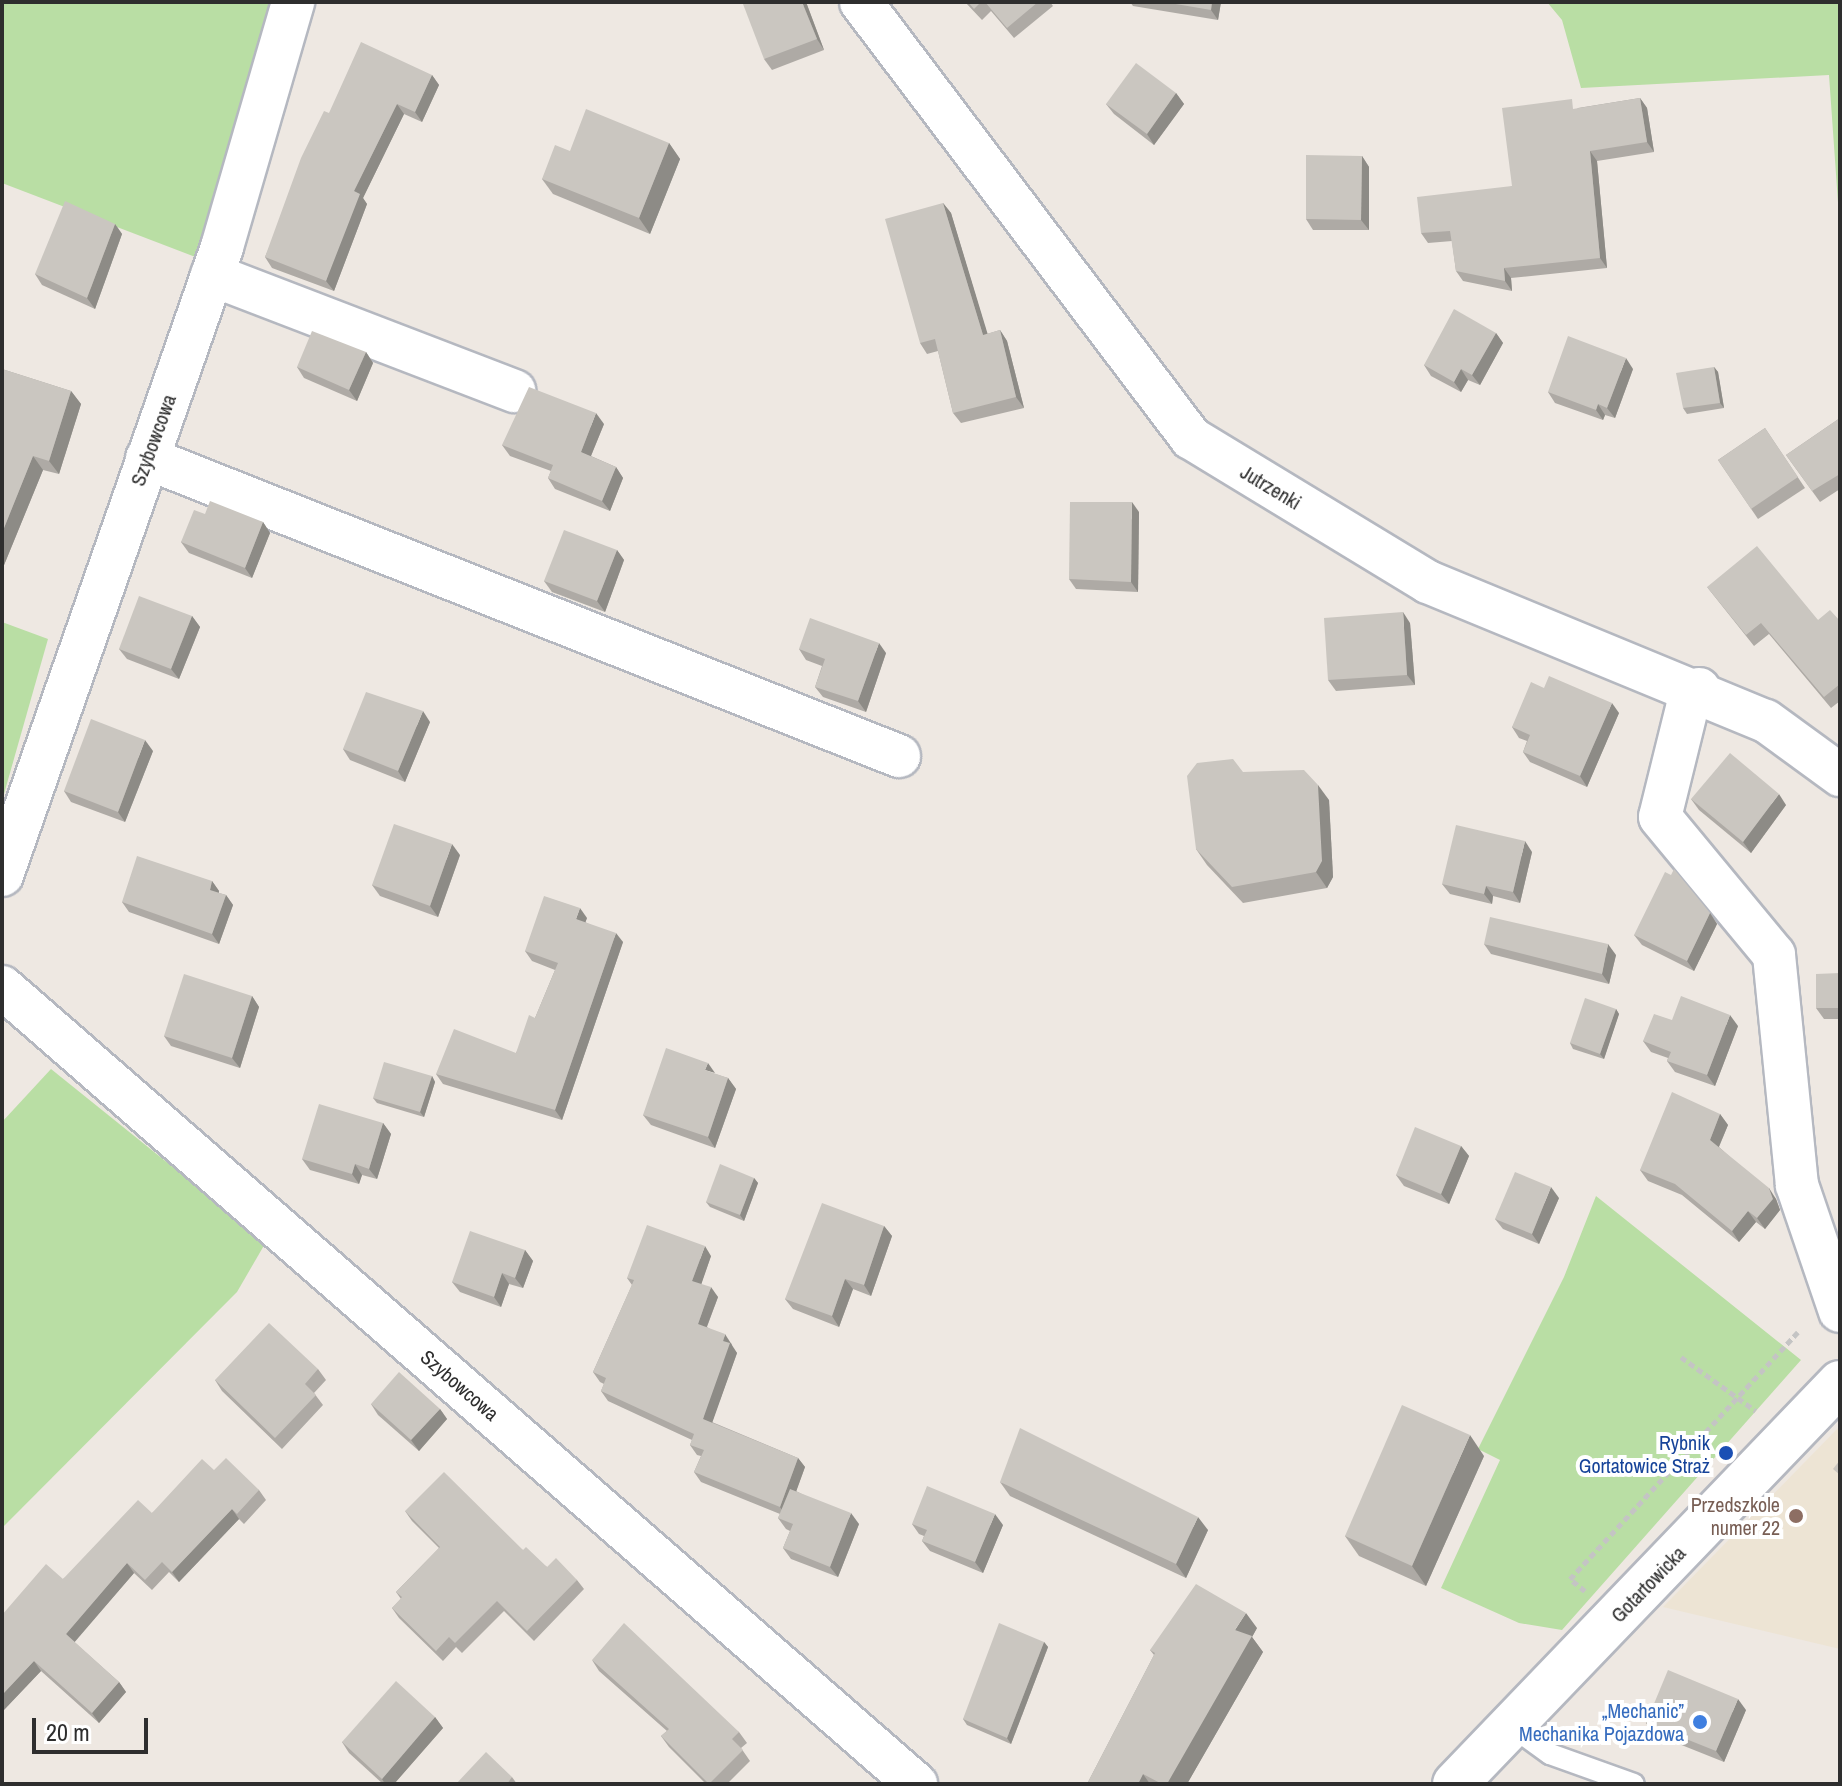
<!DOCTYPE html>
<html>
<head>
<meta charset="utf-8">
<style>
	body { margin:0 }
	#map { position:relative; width:1842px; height:1786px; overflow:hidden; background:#eee8e2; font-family:"Archivo Narrow",sans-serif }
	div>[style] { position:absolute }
	.education>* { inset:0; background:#ede4d4 }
	.green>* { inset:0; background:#b9dea4 }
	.path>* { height:5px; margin-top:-2.5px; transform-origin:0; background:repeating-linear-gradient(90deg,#c4c4c4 0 6px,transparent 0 10px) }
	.roads { filter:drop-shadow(2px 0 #b5b8c0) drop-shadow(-2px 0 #b5b8c0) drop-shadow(0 2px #b5b8c0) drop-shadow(0 -2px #b5b8c0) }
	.lane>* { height:20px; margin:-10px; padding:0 10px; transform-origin:10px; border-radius:10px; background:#fff }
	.street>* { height:42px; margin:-21px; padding:0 21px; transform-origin:21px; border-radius:21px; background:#fff }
	.secondary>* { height:44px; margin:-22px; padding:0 22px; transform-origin:22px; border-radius:22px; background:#fff }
	.wall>* { inset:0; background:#aeaaa5 }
	.shaded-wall>* { inset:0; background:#8d8b86 }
	.building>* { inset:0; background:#cac6c0 }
	.dots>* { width:22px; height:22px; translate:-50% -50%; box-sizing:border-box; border:4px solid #fff; border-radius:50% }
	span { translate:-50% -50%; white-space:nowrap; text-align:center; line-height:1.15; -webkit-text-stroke:8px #fff; paint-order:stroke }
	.street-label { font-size:20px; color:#2e2e2e }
	.transit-label { font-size:20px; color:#164399 }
	.right { translate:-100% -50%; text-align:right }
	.education-label { font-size:20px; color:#785e54 }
	.shop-label { font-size:20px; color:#366cbe }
	.frame { position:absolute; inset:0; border:4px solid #2e2e2e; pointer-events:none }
	.scale { position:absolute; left:32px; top:1718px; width:116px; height:36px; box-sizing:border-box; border:4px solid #2e2e2e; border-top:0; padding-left:10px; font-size:24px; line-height:28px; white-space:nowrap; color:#2e2e2e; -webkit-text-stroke:6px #fff; paint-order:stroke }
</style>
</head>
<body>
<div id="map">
	<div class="education">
		<div style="clip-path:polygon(1840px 1426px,1840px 1649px,1663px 1607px)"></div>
	</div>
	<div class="green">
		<div style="clip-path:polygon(2px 2px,270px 2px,198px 258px,2px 183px)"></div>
		<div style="clip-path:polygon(1547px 2px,1840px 2px,1840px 231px,1829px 75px,1581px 88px,1562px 20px)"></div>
		<div style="clip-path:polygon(2px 622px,48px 639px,2px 801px)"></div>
		<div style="clip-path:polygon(51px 1069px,266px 1242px,237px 1292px,2px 1528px,2px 1122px)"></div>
		<div style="clip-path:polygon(1596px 1196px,1801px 1360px,1562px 1630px,1519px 1623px,1441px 1588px,1500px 1460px,1478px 1449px,1564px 1277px)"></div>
	</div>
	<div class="path">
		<div style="left:1681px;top:1357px;width:92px;rotate:35.8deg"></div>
		<div style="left:1585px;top:1591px;width:19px;rotate:-141deg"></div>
		<div style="left:1570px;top:1579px;width:336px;rotate:-47.3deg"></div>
	</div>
	<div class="roads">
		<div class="lane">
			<div style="left:1511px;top:1726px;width:48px;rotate:35.7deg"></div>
			<div style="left:1550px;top:1754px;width:89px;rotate:19.7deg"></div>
		</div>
		<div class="street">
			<div style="left:861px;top:2px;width:547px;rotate:52.88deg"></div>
			<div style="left:1191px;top:438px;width:277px;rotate:31.3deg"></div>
			<div style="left:1428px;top:582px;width:365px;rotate:22.4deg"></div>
			<div style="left:1766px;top:721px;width:92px;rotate:36.1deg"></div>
			<div style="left:212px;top:275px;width:324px;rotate:21deg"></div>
			<div style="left:147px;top:458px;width:809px;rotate:21.62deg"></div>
			<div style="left:1699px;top:689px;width:19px;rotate:126deg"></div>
			<div style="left:1688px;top:704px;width:116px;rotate:103.9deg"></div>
			<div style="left:1660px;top:817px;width:179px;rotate:50.4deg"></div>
			<div style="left:1774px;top:955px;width:231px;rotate:84.3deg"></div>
			<div style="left:1797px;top:1185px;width:133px;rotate:71.2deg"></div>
			<div style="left:2px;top:875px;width:665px;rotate:-70.69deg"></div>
			<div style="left:222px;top:247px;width:255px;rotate:-73.8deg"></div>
			<div style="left:2px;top:987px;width:1213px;rotate:41.09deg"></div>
		</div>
		<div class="secondary">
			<div style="left:1455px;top:1784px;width:556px;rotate:-46.17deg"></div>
		</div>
	</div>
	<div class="wall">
		<div style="clip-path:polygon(806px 2px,824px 50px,772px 70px,764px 59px)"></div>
		<div style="clip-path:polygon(965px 2px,1050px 2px,1053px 6px,1014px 38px,991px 11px,982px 20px)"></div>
		<div style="clip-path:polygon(1130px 2px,1221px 2px,1218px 20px,1133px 6px)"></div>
		<div style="clip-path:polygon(432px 75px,439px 85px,422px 122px,404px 114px,363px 198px,367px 204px,334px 291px,272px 268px,265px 257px,329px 113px)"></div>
		<div style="clip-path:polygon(1176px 93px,1184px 104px,1154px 145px,1114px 114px,1106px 104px)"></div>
		<div style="clip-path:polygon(1640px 98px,1647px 108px,1654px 152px,1597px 161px,1607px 268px,1511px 278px,1512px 291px,1463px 281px,1456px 271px,1452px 241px,1428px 243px,1421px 233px,1512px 186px,1578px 108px)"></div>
		<div style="clip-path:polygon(669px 143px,680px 159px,650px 234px,553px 194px,542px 179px,570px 151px)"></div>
		<div style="clip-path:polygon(1362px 156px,1369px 167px,1369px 230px,1313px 230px,1306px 219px)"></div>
		<div style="clip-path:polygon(943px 203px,951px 213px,987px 334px,1000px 330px,1007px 341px,1024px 408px,961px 423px,953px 413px,938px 351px,927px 354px,920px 343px)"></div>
		<div style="clip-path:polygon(115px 224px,122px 234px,95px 309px,42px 285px,35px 274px)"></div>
		<div style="clip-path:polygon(1496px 333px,1503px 343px,1480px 385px,1468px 380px,1461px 392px,1431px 376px,1424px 365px)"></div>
		<div style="clip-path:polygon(366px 352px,373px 363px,357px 401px,304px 378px,297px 367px)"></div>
		<div style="clip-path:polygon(1714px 367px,1718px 372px,1724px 408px,1687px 414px,1683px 408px)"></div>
		<div style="clip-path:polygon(2px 369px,71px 391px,81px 404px,59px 474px,43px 470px,2px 570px)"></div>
		<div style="clip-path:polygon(1633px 369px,1615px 418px,1605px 415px,1603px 420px,1555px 403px,1548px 392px)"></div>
		<div style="clip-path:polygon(1840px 418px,1840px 489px,1820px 502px,1786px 455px)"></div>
		<div style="clip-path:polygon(604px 424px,591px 456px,616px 467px,623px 478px,610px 511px,555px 489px,548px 478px,551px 471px,510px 456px,502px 445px)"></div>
		<div style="clip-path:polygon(1765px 428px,1805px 488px,1758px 519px,1718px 460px)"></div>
		<div style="clip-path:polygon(1139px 512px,1138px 592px,1076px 589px,1069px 579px)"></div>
		<div style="clip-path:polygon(205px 514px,263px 522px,270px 533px,252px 578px,189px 553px,181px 542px)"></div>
		<div style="clip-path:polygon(617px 550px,624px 560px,605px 612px,552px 592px,544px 581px)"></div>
		<div style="clip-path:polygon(1707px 587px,1818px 620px,1840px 621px,1840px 701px,1831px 708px,1769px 634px,1754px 646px)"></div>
		<div style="clip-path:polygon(192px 616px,200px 627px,179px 679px,127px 659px,119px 649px)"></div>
		<div style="clip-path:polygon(1410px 623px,1415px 685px,1336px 691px,1328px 680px)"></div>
		<div style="clip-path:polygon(799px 649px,886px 653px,866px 712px,823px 697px,815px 687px,822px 666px,806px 660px)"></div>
		<div style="clip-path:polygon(1544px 688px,1619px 713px,1587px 787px,1530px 762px,1523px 752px,1527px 741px,1519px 738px,1512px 727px)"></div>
		<div style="clip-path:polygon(430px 722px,405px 782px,350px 760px,343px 749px)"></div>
		<div style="clip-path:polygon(153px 751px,125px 822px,71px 802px,64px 791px)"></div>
		<div style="clip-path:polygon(1243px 772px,1329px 800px,1333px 877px,1327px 888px,1243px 903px,1207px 865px,1196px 849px)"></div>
		<div style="clip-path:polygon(1691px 799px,1786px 805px,1751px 853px,1699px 810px)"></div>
		<div style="clip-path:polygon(1532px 852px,1520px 903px,1493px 896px,1492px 904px,1450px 894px,1442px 884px)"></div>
		<div style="clip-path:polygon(460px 855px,438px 917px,380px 896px,372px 885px)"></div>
		<div style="clip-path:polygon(212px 881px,219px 891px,219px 893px,226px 895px,233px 905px,219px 944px,129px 912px,122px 902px)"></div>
		<div style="clip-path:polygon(1710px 913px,1717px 924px,1694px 971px,1642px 945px,1634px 935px)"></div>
		<div style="clip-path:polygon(587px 918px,585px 922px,623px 942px,562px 1120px,443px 1084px,436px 1074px,516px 1053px,535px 1018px,555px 970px,532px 961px,525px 951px)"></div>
		<div style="clip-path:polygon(1484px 944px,1616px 955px,1609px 984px,1491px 954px)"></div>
		<div style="clip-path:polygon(1840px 973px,1840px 1019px,1824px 1019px,1816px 1008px)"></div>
		<div style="clip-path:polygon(252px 996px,259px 1007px,240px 1068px,171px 1046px,164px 1036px)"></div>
		<div style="clip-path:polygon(1616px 1009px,1619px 1014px,1604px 1059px,1573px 1049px,1570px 1043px)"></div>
		<div style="clip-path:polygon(1672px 1020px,1738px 1026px,1715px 1086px,1675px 1072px,1667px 1061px,1668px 1058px,1651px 1052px,1643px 1041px)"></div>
		<div style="clip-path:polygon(715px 1074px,728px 1078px,736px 1089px,715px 1148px,651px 1125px,643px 1115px)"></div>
		<div style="clip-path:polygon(432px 1076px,435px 1082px,424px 1117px,377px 1103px,373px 1098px)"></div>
		<div style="clip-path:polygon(1720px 1114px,1728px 1125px,1719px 1147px,1776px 1199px,1780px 1210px,1765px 1229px,1756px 1222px,1739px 1242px,1682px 1195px,1648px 1181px,1640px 1170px)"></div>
		<div style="clip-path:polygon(383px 1123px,391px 1134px,377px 1179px,362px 1175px,359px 1184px,310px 1170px,302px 1159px)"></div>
		<div style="clip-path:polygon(1461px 1146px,1469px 1156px,1449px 1204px,1404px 1186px,1396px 1175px)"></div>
		<div style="clip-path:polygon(754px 1178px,758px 1183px,744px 1221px,710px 1207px,706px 1202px)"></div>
		<div style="clip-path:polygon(1559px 1198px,1539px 1244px,1503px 1229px,1495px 1219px)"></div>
		<div style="clip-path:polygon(884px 1226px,892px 1236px,871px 1296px,853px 1289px,839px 1327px,793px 1309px,785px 1299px)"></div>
		<div style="clip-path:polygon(525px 1250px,533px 1261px,523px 1288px,509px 1284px,501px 1307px,460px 1292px,452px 1282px)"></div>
		<div style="clip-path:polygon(711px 1256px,701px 1284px,718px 1297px,707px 1327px,732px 1344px,731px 1346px,737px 1353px,712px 1422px,798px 1458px,805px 1467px,796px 1491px,859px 1524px,838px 1577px,791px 1559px,783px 1548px,790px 1531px,786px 1529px,778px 1518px,780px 1514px,701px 1482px,694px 1472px,701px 1456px,697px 1455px,690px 1445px,692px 1440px,608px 1401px,601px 1391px,604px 1384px,600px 1382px,593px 1372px,632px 1285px,627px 1278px)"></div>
		<div style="clip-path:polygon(318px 1369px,326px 1380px,314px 1393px,323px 1405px,282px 1449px,222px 1391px,215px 1380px)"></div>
		<div style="clip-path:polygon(371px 1404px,440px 1409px,447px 1419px,419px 1451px,378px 1415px)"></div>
		<div style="clip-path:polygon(1484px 1456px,1426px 1586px,1359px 1556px,1345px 1536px)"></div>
		<div style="clip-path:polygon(214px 1470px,259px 1490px,266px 1500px,244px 1524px,239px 1519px,179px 1582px,169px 1572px,152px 1590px,134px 1573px,74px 1642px,119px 1682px,126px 1692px,99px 1723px,41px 1671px,2px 1712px,2px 1615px,63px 1579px,152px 1513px)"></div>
		<div style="clip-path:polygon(1000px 1482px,1208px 1530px,1186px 1578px,1010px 1496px)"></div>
		<div style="clip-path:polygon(405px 1511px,523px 1550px,547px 1567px,577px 1580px,584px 1589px,534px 1641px,504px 1611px,462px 1653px,456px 1647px,443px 1661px,399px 1618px,392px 1608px,401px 1599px,396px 1592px,439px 1548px,412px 1521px)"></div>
		<div style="clip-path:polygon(912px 1524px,1003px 1525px,983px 1573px,930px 1551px,922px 1541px,924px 1536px,919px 1534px)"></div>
		<div style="clip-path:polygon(1257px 1628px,1252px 1637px,1263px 1652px,1187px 1784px,1087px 1784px,1154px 1655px,1150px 1650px)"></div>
		<div style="clip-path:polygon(1044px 1642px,1048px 1647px,1011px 1744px,967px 1725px,963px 1719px)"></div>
		<div style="clip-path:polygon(592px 1660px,739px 1732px,747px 1743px,741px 1748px,750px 1761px,727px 1784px,706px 1784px,669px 1747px,661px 1736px,667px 1731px,599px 1671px)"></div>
		<div style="clip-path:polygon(1746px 1710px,1724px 1762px,1654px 1734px,1646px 1723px)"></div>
		<div style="clip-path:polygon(435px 1717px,443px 1728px,394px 1784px,383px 1784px,349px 1753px,342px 1742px)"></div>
		<div style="clip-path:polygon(512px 1777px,517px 1784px,456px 1784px)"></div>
	</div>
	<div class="shaded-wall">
		<div style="clip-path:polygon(802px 2px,806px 2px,824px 50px,817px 39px)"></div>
		<div style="clip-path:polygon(1212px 2px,1221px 2px,1218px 20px,1211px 10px)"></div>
		<div style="clip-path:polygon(432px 75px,439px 85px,422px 122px,415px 112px)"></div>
		<div style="clip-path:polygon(1176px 93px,1184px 104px,1154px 145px,1147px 134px)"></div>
		<div style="clip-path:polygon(1640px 98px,1647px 108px,1654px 152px,1647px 142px)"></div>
		<div style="clip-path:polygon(397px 104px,404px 114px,363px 198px,367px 204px,334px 291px,326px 281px,354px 191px)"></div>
		<div style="clip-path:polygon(669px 143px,680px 159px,650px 234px,639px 218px)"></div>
		<div style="clip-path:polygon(1590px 151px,1597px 161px,1607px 268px,1600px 258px)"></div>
		<div style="clip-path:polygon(1362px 156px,1369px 167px,1369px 230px,1361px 220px)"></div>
		<div style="clip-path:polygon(943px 203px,951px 213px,991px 345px,983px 335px)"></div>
		<div style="clip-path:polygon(115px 224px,122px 234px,95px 309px,87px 298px)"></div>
		<div style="clip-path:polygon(1504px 268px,1511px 278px,1512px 291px,1505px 281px)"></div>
		<div style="clip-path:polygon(1000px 330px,1007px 341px,1024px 408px,1016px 397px)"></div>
		<div style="clip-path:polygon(1496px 333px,1503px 343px,1480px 385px,1472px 375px)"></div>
		<div style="clip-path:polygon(366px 352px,373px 363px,357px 401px,349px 390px)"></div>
		<div style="clip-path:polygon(1626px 358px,1633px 369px,1615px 418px,1607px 408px)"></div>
		<div style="clip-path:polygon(1714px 367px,1718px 372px,1724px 408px,1720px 403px)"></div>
		<div style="clip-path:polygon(1461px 369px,1468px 380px,1461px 392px,1454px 382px)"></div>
		<div style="clip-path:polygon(71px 391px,81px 404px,59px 474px,49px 461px)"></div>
		<div style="clip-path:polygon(1598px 404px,1605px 415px,1603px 420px,1596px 410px)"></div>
		<div style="clip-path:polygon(596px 413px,604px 424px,588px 463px,581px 452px)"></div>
		<div style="clip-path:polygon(33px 456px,43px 470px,2px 570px,2px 533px)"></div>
		<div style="clip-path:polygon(616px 467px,623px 478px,610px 511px,602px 501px)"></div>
		<div style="clip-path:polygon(1132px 502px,1139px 512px,1138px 592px,1131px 582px)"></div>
		<div style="clip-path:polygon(263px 522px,270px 533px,252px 578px,245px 568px)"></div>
		<div style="clip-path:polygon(617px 550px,624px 560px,605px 612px,597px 601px)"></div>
		<div style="clip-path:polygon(1403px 612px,1410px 623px,1415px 685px,1407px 675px)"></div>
		<div style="clip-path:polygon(192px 616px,200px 627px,179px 679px,171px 669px)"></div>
		<div style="clip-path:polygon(879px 643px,886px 653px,866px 712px,858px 701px)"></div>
		<div style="clip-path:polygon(1612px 703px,1619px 713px,1587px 787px,1580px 776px)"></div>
		<div style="clip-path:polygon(423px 711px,430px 722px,405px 782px,398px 771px)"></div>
		<div style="clip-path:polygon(145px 740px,153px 751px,125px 822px,118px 812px)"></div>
		<div style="clip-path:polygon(1318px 785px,1329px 800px,1333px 877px,1327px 888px,1316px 872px)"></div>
		<div style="clip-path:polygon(1779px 794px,1786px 805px,1751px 853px,1743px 842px)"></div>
		<div style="clip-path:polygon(1525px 841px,1532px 852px,1520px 903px,1513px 892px)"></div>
		<div style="clip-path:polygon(452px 844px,460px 855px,438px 917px,430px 906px)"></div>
		<div style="clip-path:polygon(212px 881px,219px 891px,217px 900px,210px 890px)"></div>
		<div style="clip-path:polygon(1486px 886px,1493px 896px,1492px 904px,1484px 894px)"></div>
		<div style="clip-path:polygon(226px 895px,233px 905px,219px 944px,212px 934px)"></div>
		<div style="clip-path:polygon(580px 908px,587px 918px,583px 929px,576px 919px)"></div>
		<div style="clip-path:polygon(1710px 913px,1717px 924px,1694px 971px,1687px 961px)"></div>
		<div style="clip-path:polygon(616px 933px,623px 942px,562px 1120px,555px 1110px)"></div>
		<div style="clip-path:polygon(1608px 944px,1616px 955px,1609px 984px,1602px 974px)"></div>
		<div style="clip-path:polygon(252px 996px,259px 1007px,240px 1068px,232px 1058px)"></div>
		<div style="clip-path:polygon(1616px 1009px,1619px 1014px,1604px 1059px,1600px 1054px)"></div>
		<div style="clip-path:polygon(1730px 1015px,1738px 1026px,1715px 1086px,1707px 1075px)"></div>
		<div style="clip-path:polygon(708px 1063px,715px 1073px,705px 1070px)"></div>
		<div style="clip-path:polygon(432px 1076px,435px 1082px,424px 1117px,420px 1112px)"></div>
		<div style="clip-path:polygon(728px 1078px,736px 1089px,715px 1148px,708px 1137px)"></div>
		<div style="clip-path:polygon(1720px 1114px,1728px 1125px,1717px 1151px,1710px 1140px)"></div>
		<div style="clip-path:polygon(383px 1123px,391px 1134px,377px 1179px,369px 1169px)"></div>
		<div style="clip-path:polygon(1461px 1146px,1469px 1156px,1449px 1204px,1441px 1194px)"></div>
		<div style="clip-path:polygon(355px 1164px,362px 1175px,359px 1184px,352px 1174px)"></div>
		<div style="clip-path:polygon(754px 1178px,758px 1183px,744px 1221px,740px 1215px)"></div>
		<div style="clip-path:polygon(1551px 1187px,1559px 1198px,1539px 1244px,1532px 1234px)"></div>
		<div style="clip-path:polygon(1769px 1188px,1776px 1199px,1780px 1210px,1765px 1229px,1757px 1218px)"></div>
		<div style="clip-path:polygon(1748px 1211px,1756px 1222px,1739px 1242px,1732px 1231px)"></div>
		<div style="clip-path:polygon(884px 1226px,892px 1236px,871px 1296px,864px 1285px)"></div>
		<div style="clip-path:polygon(705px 1246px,711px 1256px,699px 1291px,692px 1281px)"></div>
		<div style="clip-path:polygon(525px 1250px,533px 1261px,523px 1288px,515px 1278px)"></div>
		<div style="clip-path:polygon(502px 1273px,509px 1284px,501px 1307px,494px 1297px)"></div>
		<div style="clip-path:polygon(845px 1279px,853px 1289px,839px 1327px,832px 1316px)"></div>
		<div style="clip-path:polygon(711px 1287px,718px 1297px,704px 1334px,698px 1324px)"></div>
		<div style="clip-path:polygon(725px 1334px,737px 1353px,710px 1429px,703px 1419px)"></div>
		<div style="clip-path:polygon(440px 1409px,447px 1419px,419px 1451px,411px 1440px)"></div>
		<div style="clip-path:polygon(1470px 1435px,1484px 1456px,1426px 1586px,1412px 1566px)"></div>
		<div style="clip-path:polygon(798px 1458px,805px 1467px,787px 1517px,780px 1507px)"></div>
		<div style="clip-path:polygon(232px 1509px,239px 1519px,179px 1582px,172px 1572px)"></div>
		<div style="clip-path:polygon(851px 1513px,859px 1524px,838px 1577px,830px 1567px)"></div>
		<div style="clip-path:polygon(995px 1514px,1003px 1525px,983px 1573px,975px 1562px)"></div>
		<div style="clip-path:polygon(1198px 1517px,1208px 1530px,1186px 1578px,1176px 1564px)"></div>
		<div style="clip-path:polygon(127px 1563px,134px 1573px,73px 1644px,66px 1634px)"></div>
		<div style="clip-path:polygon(1246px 1613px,1257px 1628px,1252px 1637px,1263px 1652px,1187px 1784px,1167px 1784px,1235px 1630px)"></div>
		<div style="clip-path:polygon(1044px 1642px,1048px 1647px,1011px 1744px,1007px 1738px)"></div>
		<div style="clip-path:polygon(34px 1661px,41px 1671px,2px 1712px,2px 1695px)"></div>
		<div style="clip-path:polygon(119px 1682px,126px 1692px,99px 1723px,92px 1713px)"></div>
		<div style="clip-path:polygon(1738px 1699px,1746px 1710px,1724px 1762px,1716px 1751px)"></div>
		<div style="clip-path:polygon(435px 1717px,443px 1728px,394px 1784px,385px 1784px,382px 1779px)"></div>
		<div style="clip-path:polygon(1143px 1774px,1150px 1784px,1138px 1784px)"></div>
	</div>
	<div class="building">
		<div style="clip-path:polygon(748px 2px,802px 2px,817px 39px,764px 59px,743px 4px)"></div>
		<div style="clip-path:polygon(968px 2px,981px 2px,974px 9px)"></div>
		<div style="clip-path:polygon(985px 2px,1038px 2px,1007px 28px)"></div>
		<div style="clip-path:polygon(1164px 2px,1212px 2px,1211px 10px)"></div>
		<div style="clip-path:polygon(361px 42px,432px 75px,415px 112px,397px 104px,354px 191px,360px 194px,326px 281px,265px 257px,301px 158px,324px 111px,329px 113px)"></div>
		<div style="clip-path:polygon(1136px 63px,1176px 93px,1147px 134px,1106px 104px)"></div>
		<div style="clip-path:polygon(1640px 98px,1647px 142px,1590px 151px,1600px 258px,1504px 268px,1505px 281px,1456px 271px,1450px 231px,1421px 233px,1417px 197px,1512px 186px,1502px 108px,1572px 99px,1573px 109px)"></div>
		<div style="clip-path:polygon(586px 109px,669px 143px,639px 218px,542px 179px,555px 145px,570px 151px)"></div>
		<div style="clip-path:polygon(1306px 155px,1362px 156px,1361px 220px,1306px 219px)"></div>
		<div style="clip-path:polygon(65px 201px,115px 224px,87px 298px,35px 274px)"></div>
		<div style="clip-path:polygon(943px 203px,983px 335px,1000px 330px,1016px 397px,953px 413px,935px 339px,920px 343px,885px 219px)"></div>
		<div style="clip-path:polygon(1454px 309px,1496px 333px,1472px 375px,1461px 369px,1454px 382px,1424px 365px)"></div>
		<div style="clip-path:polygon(312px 331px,366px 352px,349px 390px,297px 367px)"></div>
		<div style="clip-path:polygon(1568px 336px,1626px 358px,1607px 408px,1598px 404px,1596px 410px,1548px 392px)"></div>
		<div style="clip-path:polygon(1714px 367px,1720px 403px,1683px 408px,1676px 373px)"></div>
		<div style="clip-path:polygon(2px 369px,71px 391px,49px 461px,33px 456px,2px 533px)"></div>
		<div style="clip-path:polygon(529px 387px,596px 413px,581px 452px,616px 467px,602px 501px,548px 478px,553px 465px,502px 445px)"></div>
		<div style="clip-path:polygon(1840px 418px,1840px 474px,1812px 491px,1786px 455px)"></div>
		<div style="clip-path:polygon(1765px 428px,1798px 477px,1751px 509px,1718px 460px)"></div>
		<div style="clip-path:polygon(210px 501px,263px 522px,245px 568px,181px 542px,194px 510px,205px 514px)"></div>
		<div style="clip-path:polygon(1070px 502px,1132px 502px,1131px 582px,1069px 579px)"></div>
		<div style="clip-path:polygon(564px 530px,617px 550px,597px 601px,544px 581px)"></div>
		<div style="clip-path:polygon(1757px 546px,1818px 620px,1830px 610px,1840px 621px,1840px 684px,1824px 697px,1761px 623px,1746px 635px,1707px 587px)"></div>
		<div style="clip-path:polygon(139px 596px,192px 616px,171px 669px,119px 649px)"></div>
		<div style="clip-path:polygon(1403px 612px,1407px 675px,1328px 680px,1324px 618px)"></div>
		<div style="clip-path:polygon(810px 618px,879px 643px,858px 701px,815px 687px,825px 659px,799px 649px)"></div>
		<div style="clip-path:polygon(1549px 676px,1612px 703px,1580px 776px,1523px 752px,1530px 735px,1512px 727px,1531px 682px,1544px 688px)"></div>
		<div style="clip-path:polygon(366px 692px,423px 711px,398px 771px,343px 749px)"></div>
		<div style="clip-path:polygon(91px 719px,145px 740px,118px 812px,64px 791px)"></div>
		<div style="clip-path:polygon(1730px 753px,1779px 794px,1743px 842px,1691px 799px)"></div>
		<div style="clip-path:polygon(1233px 759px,1243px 772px,1304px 770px,1318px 785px,1322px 861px,1316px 872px,1232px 887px,1196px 849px,1187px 776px,1197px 763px)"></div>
		<div style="clip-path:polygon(394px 824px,452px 844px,430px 906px,372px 885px)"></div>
		<div style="clip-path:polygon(1456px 825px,1525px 841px,1513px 892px,1486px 886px,1484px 894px,1442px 884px)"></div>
		<div style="clip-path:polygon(137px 856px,212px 881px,210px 890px,226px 895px,212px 934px,122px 902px)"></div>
		<div style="clip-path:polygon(1674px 869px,1710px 913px,1687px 961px,1634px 935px,1665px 872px,1671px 875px)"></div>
		<div style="clip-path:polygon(544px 896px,580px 908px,576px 919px,616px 933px,555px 1110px,436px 1074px,454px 1029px,516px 1053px,529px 1015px,535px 1018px,558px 963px,525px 951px)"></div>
		<div style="clip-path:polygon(1490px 917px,1608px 944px,1602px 974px,1484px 944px)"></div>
		<div style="clip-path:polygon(1840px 973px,1840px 1008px,1816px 1008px,1816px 974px)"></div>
		<div style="clip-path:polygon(184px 974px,252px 996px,232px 1058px,164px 1036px)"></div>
		<div style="clip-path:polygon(1681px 996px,1730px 1015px,1707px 1075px,1667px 1061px,1671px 1052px,1643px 1041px,1654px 1014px,1672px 1020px)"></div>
		<div style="clip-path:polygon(1585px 998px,1616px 1009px,1600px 1054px,1570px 1043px)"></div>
		<div style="clip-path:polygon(666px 1048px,708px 1063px,705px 1070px,728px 1078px,708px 1137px,643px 1115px)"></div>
		<div style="clip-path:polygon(384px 1062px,432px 1076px,420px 1112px,373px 1098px)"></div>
		<div style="clip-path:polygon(1672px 1092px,1720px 1114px,1710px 1140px,1769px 1188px,1773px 1199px,1757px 1218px,1748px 1211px,1732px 1231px,1675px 1184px,1640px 1170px)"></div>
		<div style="clip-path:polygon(319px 1104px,383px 1123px,369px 1169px,355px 1164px,352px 1174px,302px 1159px)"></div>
		<div style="clip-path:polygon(1415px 1127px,1461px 1146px,1441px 1194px,1396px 1175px)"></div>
		<div style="clip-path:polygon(720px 1164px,754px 1178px,740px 1215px,706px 1202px)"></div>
		<div style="clip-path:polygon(1515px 1172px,1551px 1187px,1532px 1234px,1495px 1219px)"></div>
		<div style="clip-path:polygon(822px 1203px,884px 1226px,864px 1285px,845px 1279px,832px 1316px,785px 1299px)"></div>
		<div style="clip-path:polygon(647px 1225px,705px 1246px,692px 1281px,711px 1287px,698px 1324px,725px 1334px,723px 1341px,730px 1343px,703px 1419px,798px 1458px,780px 1507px,694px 1472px,704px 1450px,690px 1445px,694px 1434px,601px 1391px,606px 1378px,593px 1372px,634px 1280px,627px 1278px)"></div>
		<div style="clip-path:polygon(470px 1231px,525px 1250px,515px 1278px,502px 1273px,494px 1297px,452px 1282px)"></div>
		<div style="clip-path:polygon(269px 1323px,318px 1369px,305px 1384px,316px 1395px,275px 1438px,215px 1380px)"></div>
		<div style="clip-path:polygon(399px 1372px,440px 1409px,411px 1440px,371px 1404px)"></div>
		<div style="clip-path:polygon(1402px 1405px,1470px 1435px,1412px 1566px,1345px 1536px)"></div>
		<div style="clip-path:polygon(1020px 1428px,1198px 1517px,1176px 1564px,1000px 1482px)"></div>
		<div style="clip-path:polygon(226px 1458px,259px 1490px,237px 1514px,232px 1509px,172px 1572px,162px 1562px,145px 1580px,127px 1563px,66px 1634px,119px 1682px,92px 1713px,34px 1661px,2px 1695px,2px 1615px,46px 1564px,63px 1579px,138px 1500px,152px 1513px,202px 1459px,214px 1470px)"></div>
		<div style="clip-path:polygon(1840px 1460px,1840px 1475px,1833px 1469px)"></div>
		<div style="clip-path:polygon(444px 1472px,523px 1550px,526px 1547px,547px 1567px,556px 1558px,577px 1580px,527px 1631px,497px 1601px,455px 1643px,449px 1637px,436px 1651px,392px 1608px,402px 1597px,396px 1592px,440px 1547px,405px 1511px)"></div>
		<div style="clip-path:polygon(927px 1486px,995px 1514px,975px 1562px,922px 1541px,927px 1530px,912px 1524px)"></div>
		<div style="clip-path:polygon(790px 1489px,851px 1513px,830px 1567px,783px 1548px,793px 1524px,778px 1518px)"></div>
		<div style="clip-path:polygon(1196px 1584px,1246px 1613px,1235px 1630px,1252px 1636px,1167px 1784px,1162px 1784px,1143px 1774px,1138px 1784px,1087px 1784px,1155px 1653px,1150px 1650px)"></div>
		<div style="clip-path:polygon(624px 1623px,739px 1732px,732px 1739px,743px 1750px,709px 1784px,661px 1736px,669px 1729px,592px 1660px)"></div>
		<div style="clip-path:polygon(999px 1623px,1044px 1642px,1007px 1738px,963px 1719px)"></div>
		<div style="clip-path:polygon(1668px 1670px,1738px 1699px,1716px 1751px,1646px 1723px)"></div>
		<div style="clip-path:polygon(396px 1681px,435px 1717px,382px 1779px,342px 1742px)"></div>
		<div style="clip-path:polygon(486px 1752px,512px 1777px,507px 1784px,456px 1784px)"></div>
	</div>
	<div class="dots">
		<div style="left:1726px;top:1453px;background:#1a4fb4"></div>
		<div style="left:1796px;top:1516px;background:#8d6e63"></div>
		<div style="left:1700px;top:1722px;background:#3f7fe0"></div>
	</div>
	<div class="street-label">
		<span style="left:153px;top:440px;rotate:-70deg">Szybowcowa</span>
		<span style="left:1271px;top:487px;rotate:31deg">Jutrzenki</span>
		<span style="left:460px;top:1385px;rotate:41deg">Szybowcowa</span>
		<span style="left:1648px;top:1584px;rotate:-46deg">Gotartowicka</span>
	</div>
	<div class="transit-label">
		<span class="right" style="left:1710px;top:1454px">Rybnik<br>Gortatowice Straż</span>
	</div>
	<div class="education-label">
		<span class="right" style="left:1780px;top:1516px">Przedszkole<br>numer 22</span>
	</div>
	<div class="shop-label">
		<span class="right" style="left:1684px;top:1722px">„Mechanic”<br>Mechanika Pojazdowa</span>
	</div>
	<div class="frame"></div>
	<div class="scale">20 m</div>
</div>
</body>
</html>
